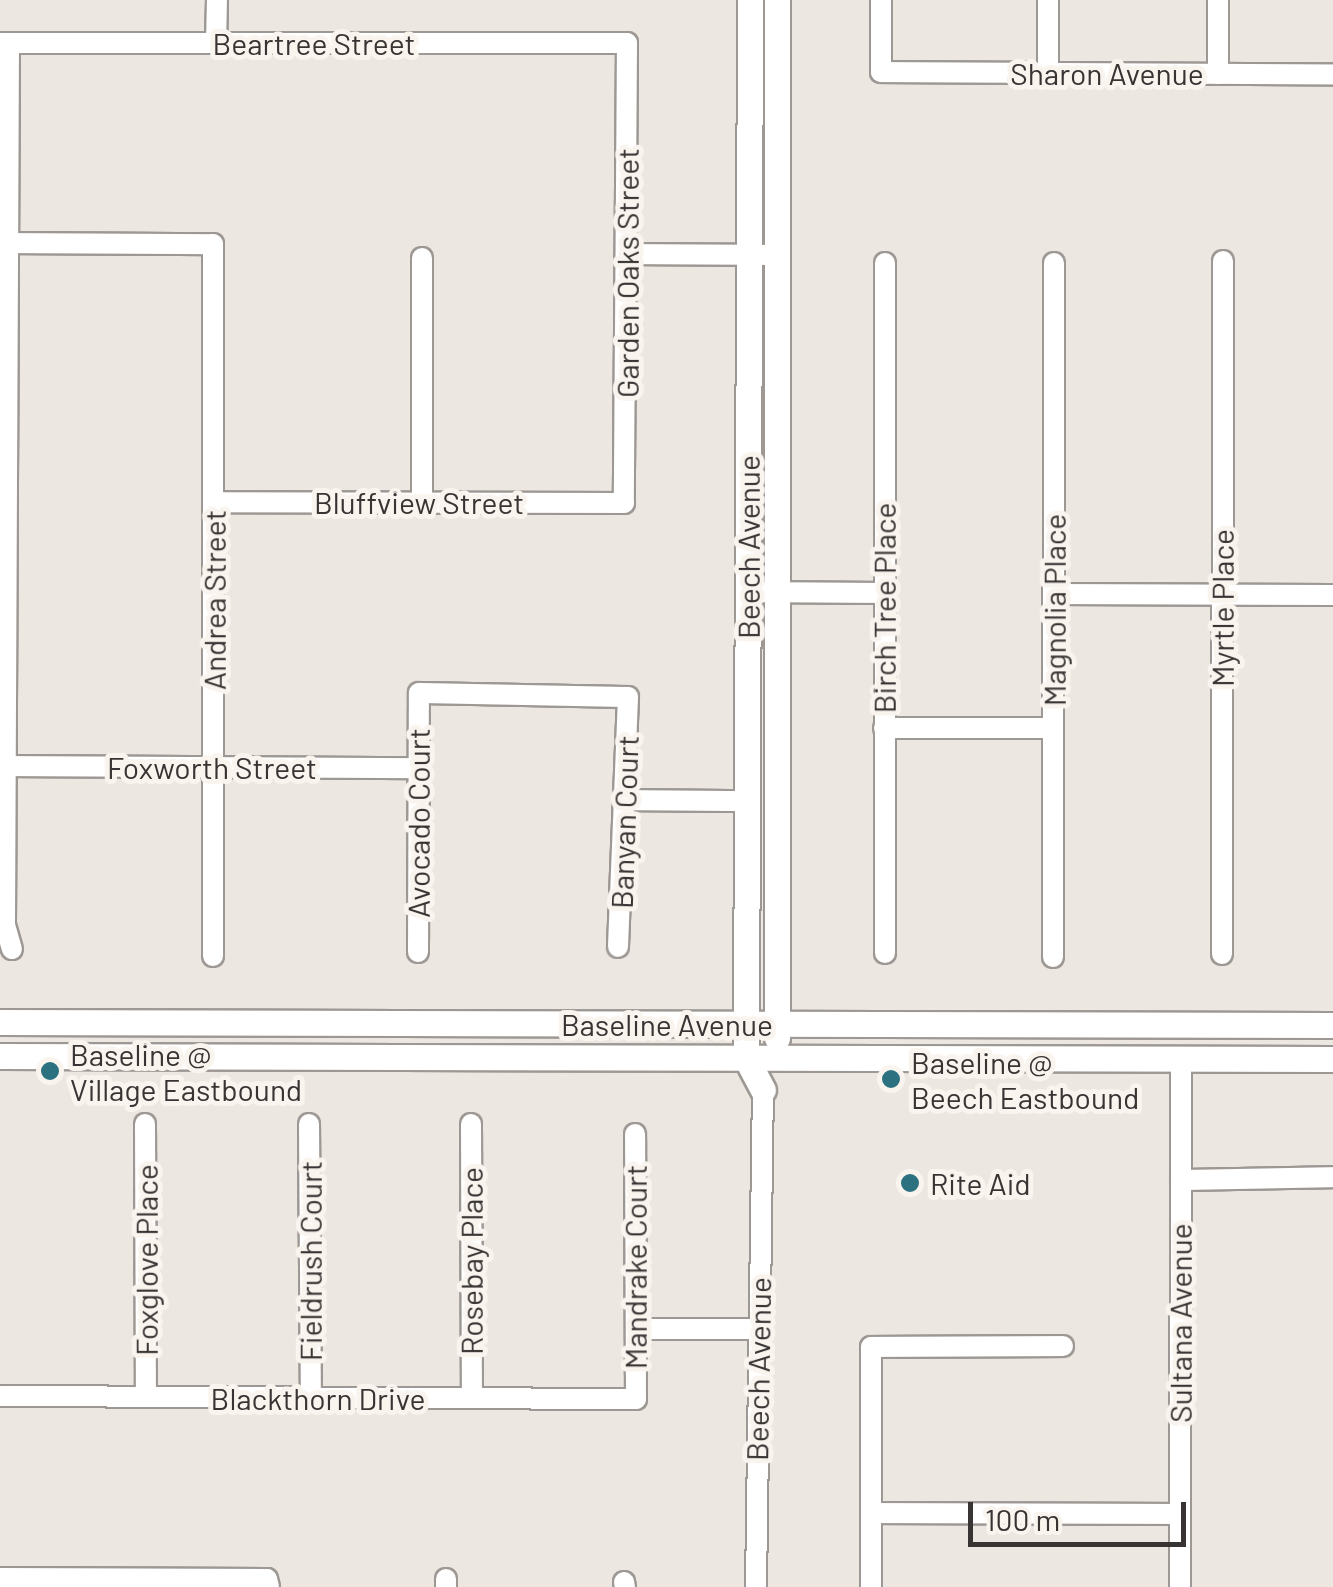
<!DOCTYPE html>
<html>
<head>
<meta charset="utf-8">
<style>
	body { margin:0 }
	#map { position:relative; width:1333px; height:1587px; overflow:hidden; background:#ede7e2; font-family:Barlow,sans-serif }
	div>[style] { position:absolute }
	.roads { filter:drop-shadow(2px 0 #9e9894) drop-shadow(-2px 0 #9e9894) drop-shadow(0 2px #9e9894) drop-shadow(0 -2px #9e9894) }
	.minor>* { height:20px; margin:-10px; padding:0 10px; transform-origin:10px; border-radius:10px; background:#fff }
	.major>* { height:25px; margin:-12.5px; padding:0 12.5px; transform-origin:12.5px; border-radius:12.5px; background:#fff }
	.dots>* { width:28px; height:28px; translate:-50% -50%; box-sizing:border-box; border:5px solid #faf4ef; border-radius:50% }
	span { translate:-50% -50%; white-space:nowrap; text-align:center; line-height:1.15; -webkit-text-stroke:10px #faf4ef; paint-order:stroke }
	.street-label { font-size:30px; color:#373433 }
	.poi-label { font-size:30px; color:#373433 }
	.left { translate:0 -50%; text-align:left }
	.scale { position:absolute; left:968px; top:1502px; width:218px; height:45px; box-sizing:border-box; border:5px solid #373433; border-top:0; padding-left:12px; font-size:30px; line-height:35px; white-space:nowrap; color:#373433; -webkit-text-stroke:8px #faf4ef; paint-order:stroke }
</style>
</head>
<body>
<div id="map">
	<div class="roads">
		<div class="minor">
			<div style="left:881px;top:0;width:72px;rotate:90deg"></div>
			<div style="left:881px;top:72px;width:452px;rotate:0.3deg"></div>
			<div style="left:0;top:43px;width:627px"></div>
			<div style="left:627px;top:43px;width:460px;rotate:90.4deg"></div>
			<div style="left:624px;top:503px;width:410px;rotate:-179.9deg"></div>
			<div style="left:9px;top:43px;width:882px;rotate:90.26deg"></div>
			<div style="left:5px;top:925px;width:25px;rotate:74deg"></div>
			<div style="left:216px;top:43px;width:43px;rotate:-88.7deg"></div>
			<div style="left:1048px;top:72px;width:72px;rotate:-90deg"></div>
			<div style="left:1218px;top:74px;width:74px;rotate:-90deg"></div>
			<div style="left:8px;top:243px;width:205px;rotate:0.3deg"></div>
			<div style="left:213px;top:244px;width:712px;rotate:90deg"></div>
			<div style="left:628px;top:254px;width:148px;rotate:0.4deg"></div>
			<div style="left:885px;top:263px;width:690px;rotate:90deg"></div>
			<div style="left:422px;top:502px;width:244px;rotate:-90deg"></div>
			<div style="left:748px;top:592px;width:136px;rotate:0.4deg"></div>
			<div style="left:1054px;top:594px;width:279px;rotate:0.2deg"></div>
			<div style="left:884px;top:728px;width:169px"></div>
			<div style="left:6px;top:766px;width:412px;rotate:0.3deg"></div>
			<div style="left:626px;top:800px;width:122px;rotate:0.5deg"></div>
			<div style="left:418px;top:952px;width:259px;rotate:-89.8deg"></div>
			<div style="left:419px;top:693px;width:209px;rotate:1.1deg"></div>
			<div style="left:628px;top:697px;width:250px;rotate:92.3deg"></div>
			<div style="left:1222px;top:954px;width:693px;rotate:-89.92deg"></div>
			<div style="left:1053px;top:957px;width:694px;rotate:-89.92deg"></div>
			<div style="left:145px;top:1124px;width:273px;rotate:89.8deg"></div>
			<div style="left:309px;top:1124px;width:274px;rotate:89.6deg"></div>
			<div style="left:471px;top:1124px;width:274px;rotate:89.8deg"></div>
			<div style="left:1181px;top:1180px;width:152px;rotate:-1.1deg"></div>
			<div style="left:636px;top:1329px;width:122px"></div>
			<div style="left:0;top:1396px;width:636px;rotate:0.27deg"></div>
			<div style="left:636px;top:1399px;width:265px;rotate:-90.2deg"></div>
			<div style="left:871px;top:1513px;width:309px;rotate:0.2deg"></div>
			<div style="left:0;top:1578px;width:267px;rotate:0.2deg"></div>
			<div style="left:267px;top:1579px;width:8px;rotate:76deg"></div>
			<div style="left:446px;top:1579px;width:8px;rotate:90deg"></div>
			<div style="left:624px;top:1582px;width:5px;rotate:79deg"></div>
			<div style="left:756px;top:1587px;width:497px;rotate:-89.2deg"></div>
			<div style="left:871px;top:1587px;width:240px;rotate:-90deg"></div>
			<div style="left:871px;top:1347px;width:192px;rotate:-0.3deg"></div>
			<div style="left:1180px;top:1587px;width:528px;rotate:-89.89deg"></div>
		</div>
		<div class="major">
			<div style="left:750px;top:0;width:1058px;rotate:90.22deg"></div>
			<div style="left:746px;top:1058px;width:36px;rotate:62deg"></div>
			<div style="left:777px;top:0;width:1038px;rotate:90deg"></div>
			<div style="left:0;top:1022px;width:1333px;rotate:0.13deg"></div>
			<div style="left:0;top:1056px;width:1333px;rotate:0.13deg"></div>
		</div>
	</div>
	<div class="dots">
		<div style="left:50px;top:1071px;background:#2c7180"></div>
		<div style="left:891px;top:1079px;background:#2c7180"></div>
		<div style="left:910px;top:1183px;background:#2c7180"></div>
	</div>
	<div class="street-label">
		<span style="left:314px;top:43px">Beartree Street</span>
		<span style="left:1107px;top:73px">Sharon Avenue</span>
		<span style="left:627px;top:273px;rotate:-90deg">Garden Oaks Street</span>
		<span style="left:419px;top:502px">Bluffview Street</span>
		<span style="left:748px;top:547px;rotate:-90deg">Beech Avenue</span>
		<span style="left:214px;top:600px;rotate:-90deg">Andrea Street</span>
		<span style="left:884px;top:608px;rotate:-90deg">Birch Tree Place</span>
		<span style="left:1222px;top:608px;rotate:-90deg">Myrtle Place</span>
		<span style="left:1054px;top:610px;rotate:-90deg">Magnolia Place</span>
		<span style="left:212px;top:767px">Foxworth Street</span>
		<span style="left:624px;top:822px;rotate:-88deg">Banyan Court</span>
		<span style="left:418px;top:823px;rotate:-90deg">Avocado Court</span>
		<span style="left:667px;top:1024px">Baseline Avenue</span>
		<span style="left:146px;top:1260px;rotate:-90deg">Foxglove Place</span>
		<span style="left:310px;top:1261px;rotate:-90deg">Fieldrush Court</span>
		<span style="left:471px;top:1261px;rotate:-90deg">Rosebay Place</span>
		<span style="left:635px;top:1267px;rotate:-90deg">Mandrake Court</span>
		<span style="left:1180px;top:1323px;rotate:-90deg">Sultana Avenue</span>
		<span style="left:758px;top:1369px;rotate:-89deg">Beech Avenue</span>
		<span style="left:318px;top:1398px">Blackthorn Drive</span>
	</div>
	<div class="poi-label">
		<span class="left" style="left:70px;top:1071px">Baseline @<br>Village Eastbound</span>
		<span class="left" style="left:911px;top:1079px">Baseline @<br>Beech Eastbound</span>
		<span class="left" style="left:930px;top:1183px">Rite Aid</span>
	</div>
	<div class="scale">100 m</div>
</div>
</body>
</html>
